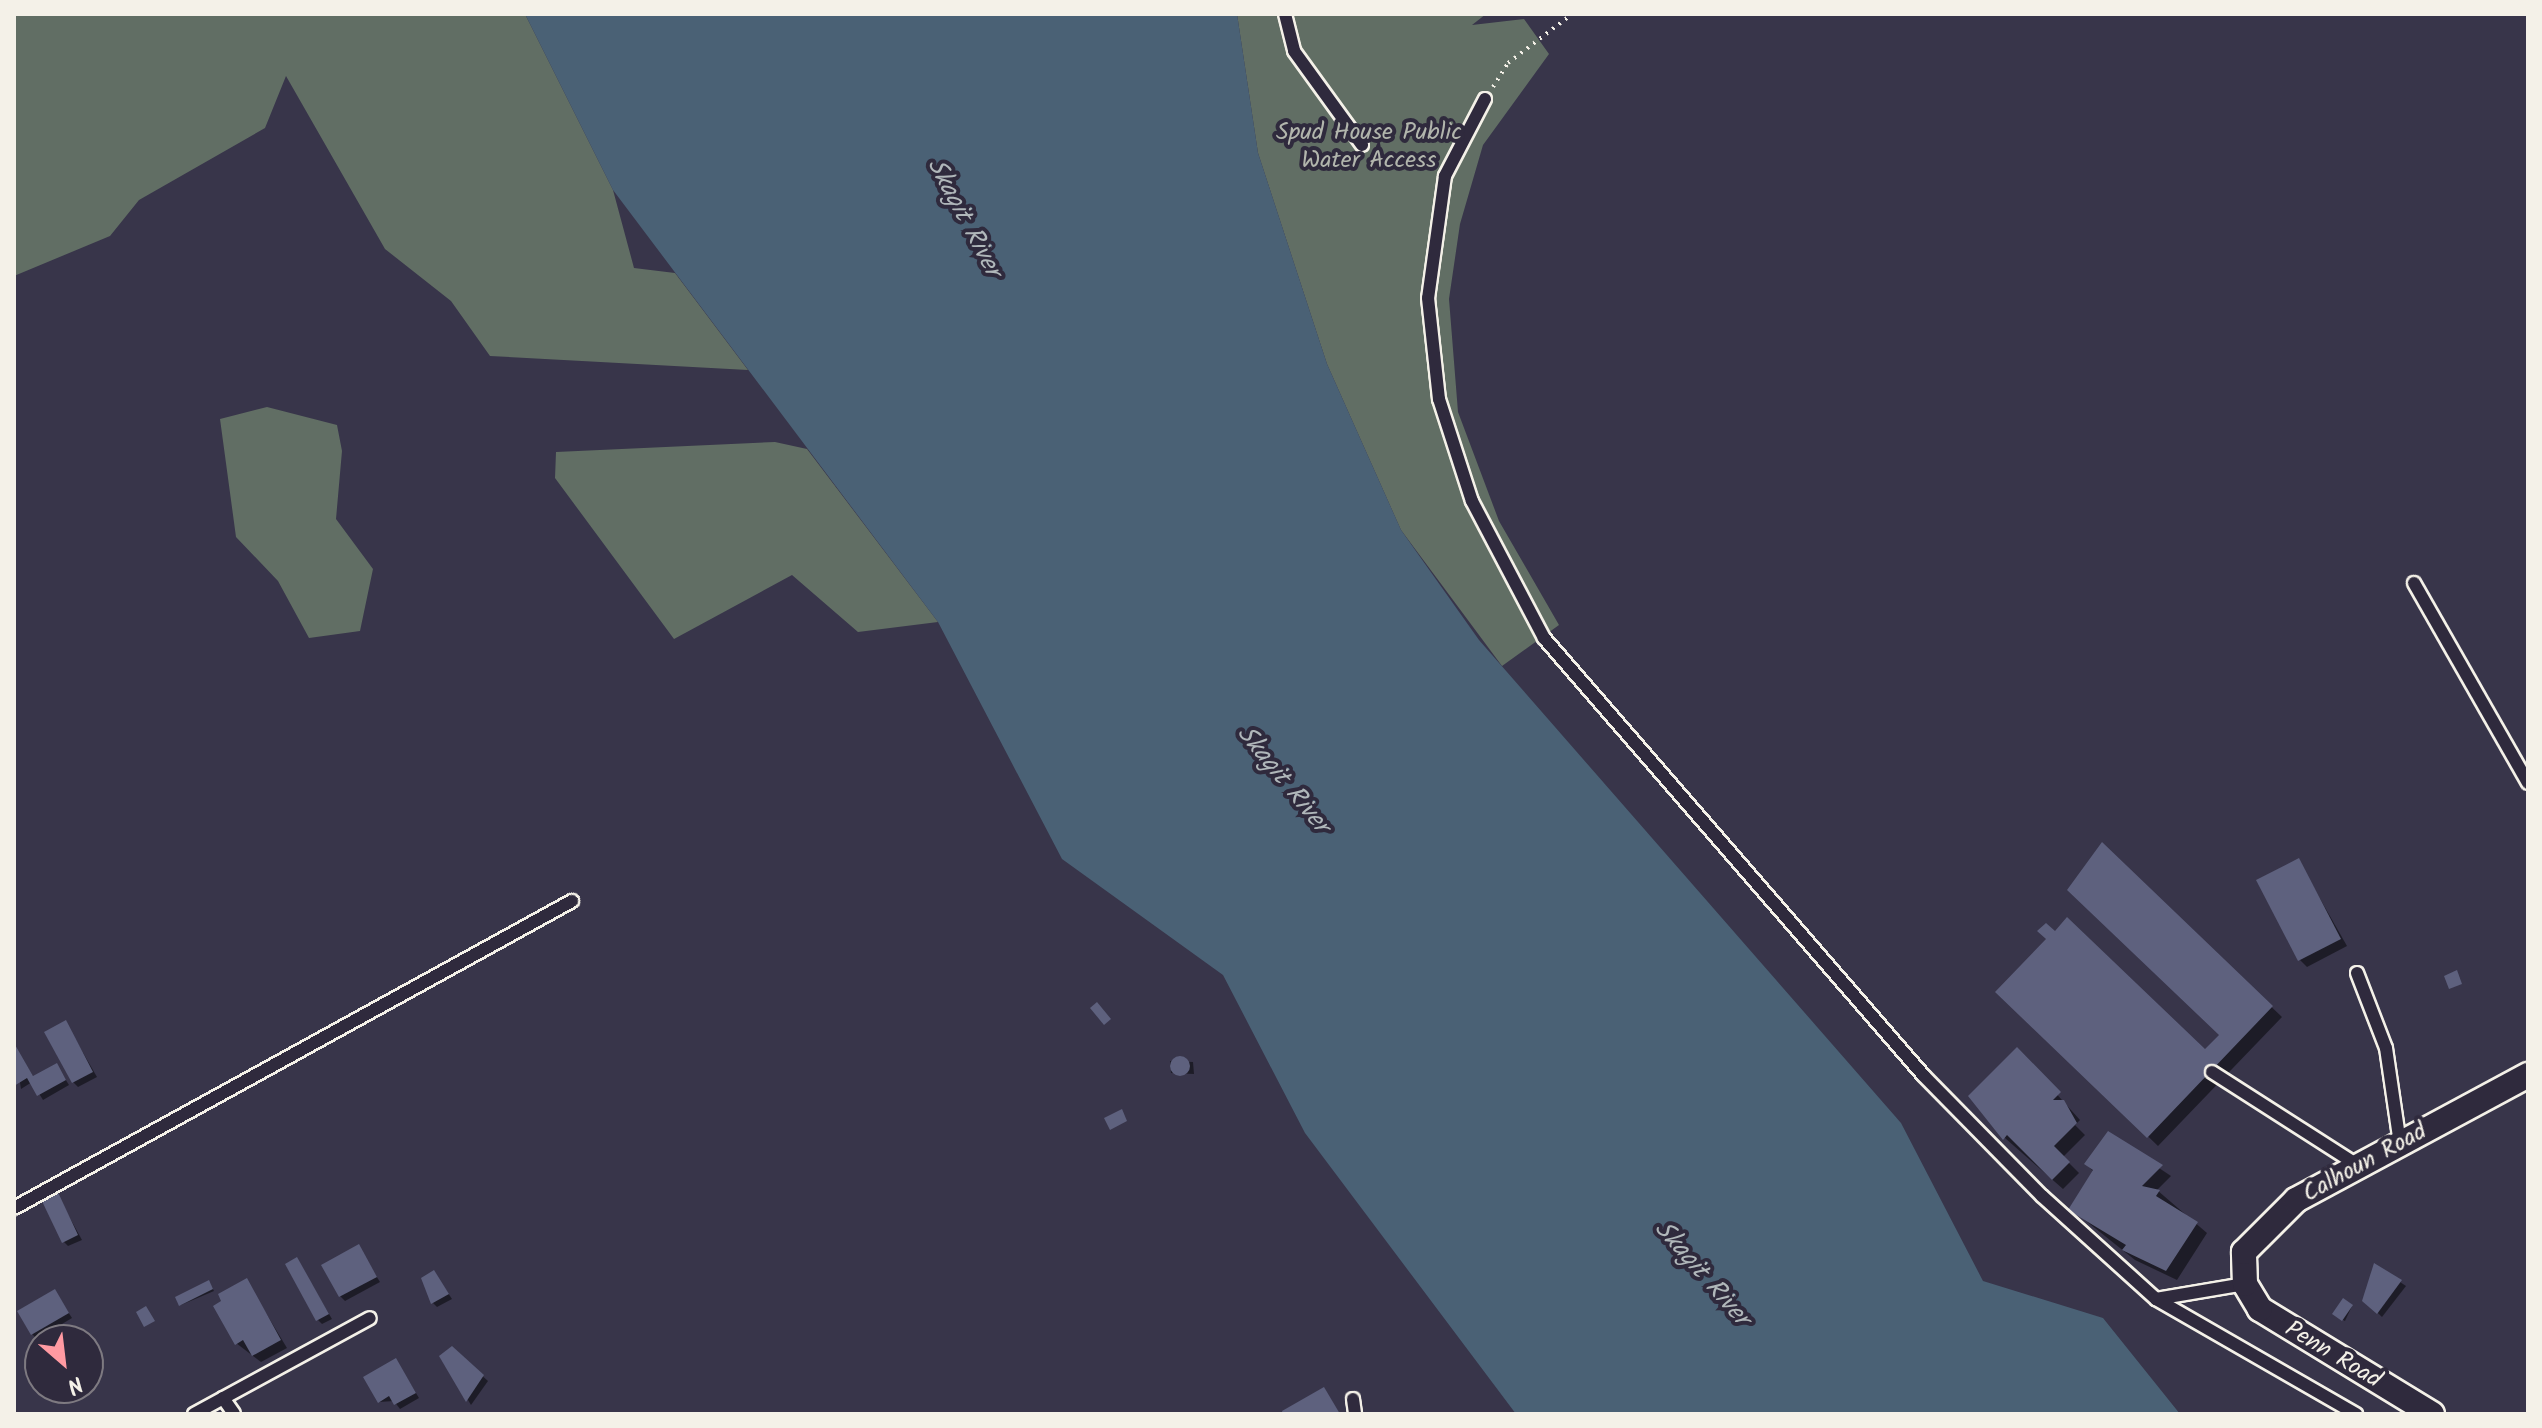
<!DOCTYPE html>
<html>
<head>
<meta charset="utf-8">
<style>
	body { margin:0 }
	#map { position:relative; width:2542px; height:1428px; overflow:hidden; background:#38354a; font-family:Kalam,sans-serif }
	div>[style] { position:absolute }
	.green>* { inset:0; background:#616e64 }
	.water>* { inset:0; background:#4a6175 }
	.shadow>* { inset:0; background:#0007 }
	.building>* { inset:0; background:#5e617e }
	.round { border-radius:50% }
	.path>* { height:4px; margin-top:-2px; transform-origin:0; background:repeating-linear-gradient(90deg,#f4f1e8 0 2px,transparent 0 8px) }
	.roads { filter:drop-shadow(2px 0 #f4f1e8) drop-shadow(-2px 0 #f4f1e8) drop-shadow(0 2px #f4f1e8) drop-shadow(0 -2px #f4f1e8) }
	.service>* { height:12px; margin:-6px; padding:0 6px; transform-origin:6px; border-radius:6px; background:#2f2a3d }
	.minor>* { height:24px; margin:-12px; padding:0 12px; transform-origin:12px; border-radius:12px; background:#2f2a3d }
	span { translate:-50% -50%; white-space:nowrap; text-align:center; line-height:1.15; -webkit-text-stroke:8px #2f2a3d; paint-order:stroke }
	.park-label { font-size:24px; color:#b2b6ad }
	.street-label { font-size:24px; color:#f4f1e8 }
	.water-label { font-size:26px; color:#b0b7ba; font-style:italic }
	.frame { position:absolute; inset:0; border:16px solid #f4f1e8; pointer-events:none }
	.north { position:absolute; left:24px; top:1324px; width:80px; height:80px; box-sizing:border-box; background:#2f2a3d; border:2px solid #7e7a81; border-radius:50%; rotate:152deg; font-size:22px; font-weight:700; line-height:32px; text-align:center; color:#f4f1e8 }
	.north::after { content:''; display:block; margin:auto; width:28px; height:36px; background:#ff9aa2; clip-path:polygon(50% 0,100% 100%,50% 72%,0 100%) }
</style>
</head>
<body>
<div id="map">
	<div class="green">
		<div style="clip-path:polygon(14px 14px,525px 14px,613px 190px,634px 268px,675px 273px,748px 370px,490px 356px,451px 301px,385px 249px,286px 76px,265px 128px,139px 200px,110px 236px,14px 276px)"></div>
		<div style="clip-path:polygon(1237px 14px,1486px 14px,1472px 25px,1524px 19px,1549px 54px,1483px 145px,1460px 224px,1449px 299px,1458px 412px,1499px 521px,1559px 625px,1502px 666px,1401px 530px,1327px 364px,1258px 153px)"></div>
		<div style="clip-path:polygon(267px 407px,337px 425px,342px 451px,336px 519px,373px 569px,360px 631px,309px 638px,278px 581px,236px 537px,220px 419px)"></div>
		<div style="clip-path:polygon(775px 442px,807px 449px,938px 622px,858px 632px,792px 575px,674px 639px,555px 478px,556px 452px)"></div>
	</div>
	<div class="water">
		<div style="clip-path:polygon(525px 14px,1237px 14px,1258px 153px,1327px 364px,1401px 530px,1479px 640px,1901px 1123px,1983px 1281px,2103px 1318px,2180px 1414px,1516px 1414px,1305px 1133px,1223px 975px,1062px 859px,938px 622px,613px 190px)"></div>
	</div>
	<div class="shadow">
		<div style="clip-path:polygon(2102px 845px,2282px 1017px,2158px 1146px,1998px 992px,2205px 1052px,2221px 1036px)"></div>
		<div style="clip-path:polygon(2298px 860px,2347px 946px,2307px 967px,2300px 960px)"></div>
		<div style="clip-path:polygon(66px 1023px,97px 1077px,78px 1087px,73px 1082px)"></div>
		<div style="clip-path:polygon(14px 1045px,34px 1078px,57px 1066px,69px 1085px,43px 1100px,32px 1082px,21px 1089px)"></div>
		<div style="clip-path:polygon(2017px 1050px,2080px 1120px,2075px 1125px,2085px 1135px,2063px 1157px,2079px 1173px,2063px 1189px,1997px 1131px)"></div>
		<div style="clip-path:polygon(1170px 1061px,1193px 1062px,1194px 1074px,1171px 1073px)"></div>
		<div style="clip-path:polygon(2108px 1134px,2171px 1176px,2157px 1190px,2207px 1233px,2177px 1280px,2135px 1260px,2071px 1209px,2094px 1172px,2086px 1164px)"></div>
		<div style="clip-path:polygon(55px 1191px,82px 1240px,68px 1246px,64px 1242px)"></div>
		<div style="clip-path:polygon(358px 1247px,380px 1282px,345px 1301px,340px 1296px)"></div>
		<div style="clip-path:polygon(297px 1260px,332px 1319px,322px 1324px,318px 1320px)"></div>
		<div style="clip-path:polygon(2376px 1266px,2406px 1286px,2382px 1317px,2364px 1300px)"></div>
		<div style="clip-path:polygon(434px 1272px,452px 1299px,437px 1307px,433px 1303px)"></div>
		<div style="clip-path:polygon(246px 1280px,287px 1348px,261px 1362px,236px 1343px)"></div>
		<div style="clip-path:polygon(210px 1284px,214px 1291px,181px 1305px,177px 1298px)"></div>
		<div style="clip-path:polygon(55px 1292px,72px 1318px,37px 1339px,32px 1334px)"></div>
		<div style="clip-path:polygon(2352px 1306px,2345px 1321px,2336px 1316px)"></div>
		<div style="clip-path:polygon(452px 1349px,488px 1381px,471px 1405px,442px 1357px)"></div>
		<div style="clip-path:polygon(396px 1360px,419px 1398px,400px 1409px,394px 1401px,379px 1402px)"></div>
	</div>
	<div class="building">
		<div style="clip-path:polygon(2102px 842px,2273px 1006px,2147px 1138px,1995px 992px,2046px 939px,2037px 931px,2046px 923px,2055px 931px,2067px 917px,2205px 1049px,2219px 1035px,2067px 890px)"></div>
		<div style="clip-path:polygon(2299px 858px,2341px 939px,2298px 961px,2256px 880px)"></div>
		<div style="clip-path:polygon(2457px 970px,2462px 984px,2449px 989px,2444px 976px)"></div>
		<div style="clip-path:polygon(1097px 1002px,1111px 1019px,1104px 1025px,1090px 1008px)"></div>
		<div style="clip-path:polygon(66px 1020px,93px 1072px,72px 1083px,44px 1032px)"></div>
		<div style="clip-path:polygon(14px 1043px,33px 1076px,57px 1063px,66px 1080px,37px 1096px,27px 1078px,14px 1086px)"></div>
		<div style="clip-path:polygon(2017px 1047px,2061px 1092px,2053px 1100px,2064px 1100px,2077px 1123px,2054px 1146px,2070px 1162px,2052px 1180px,2007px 1135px,2003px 1140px,1968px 1096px)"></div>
		<div class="round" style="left:1170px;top:1056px;width:20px;height:20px"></div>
		<div style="clip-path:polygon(1122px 1109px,1127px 1121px,1110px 1130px,1104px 1118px)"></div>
		<div style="clip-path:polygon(2108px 1131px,2163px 1165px,2142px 1186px,2160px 1190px,2156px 1196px,2198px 1222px,2166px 1271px,2122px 1250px,2126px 1245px,2068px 1210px,2093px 1170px,2084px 1164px)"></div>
		<div style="clip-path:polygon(56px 1188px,78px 1235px,62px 1243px,40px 1197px)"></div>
		<div style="clip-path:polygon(359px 1244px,377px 1277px,339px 1297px,321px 1265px)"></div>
		<div style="clip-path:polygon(297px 1257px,329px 1314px,316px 1321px,285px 1264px)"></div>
		<div style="clip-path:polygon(2374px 1263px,2402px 1280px,2377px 1314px,2362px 1301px)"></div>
		<div style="clip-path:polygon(434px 1270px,449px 1294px,431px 1304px,421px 1278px)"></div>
		<div style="clip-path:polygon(247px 1278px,281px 1340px,252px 1356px,243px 1340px,235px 1345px,213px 1306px,221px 1301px,218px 1294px)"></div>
		<div style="clip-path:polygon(209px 1280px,213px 1289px,179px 1306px,175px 1297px)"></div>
		<div style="clip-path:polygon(55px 1289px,69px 1313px,31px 1335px,17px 1311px)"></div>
		<div style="clip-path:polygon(2343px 1298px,2353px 1305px,2342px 1321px,2332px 1314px)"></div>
		<div style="clip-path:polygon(146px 1306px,155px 1321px,144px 1327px,136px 1312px)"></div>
		<div style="clip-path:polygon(452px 1346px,484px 1375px,466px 1402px,439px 1356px)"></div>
		<div style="clip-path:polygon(396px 1358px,416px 1393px,394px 1405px,389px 1396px,378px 1403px,363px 1377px)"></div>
		<div style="clip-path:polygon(1324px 1387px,1340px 1414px,1283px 1414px,1282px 1411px)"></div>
	</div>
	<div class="path">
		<div style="left:1493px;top:87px;width:28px;rotate:-58deg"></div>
		<div style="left:1508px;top:63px;width:81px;rotate:-37.4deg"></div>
	</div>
	<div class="roads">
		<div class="service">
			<div style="left:1285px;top:14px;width:38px;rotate:76deg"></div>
			<div style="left:1294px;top:51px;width:116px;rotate:54.1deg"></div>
			<div style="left:1485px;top:99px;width:87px;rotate:117.5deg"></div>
			<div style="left:1445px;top:176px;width:123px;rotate:97.9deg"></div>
			<div style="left:1428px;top:298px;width:102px;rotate:83.8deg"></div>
			<div style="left:1439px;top:399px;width:107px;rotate:72.1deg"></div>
			<div style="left:1472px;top:501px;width:155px;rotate:62.3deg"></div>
			<div style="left:1544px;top:638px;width:580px;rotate:49.06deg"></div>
			<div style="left:1924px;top:1076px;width:168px;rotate:45.5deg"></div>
			<div style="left:2042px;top:1196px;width:154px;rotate:42.1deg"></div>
			<div style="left:2156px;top:1299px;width:90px;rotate:-9.6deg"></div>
			<div style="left:2414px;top:583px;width:230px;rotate:60.3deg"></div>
			<div style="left:2357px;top:973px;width:80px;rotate:68.9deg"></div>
			<div style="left:2386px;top:1048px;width:97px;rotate:81.7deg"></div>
			<div style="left:2212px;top:1072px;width:174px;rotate:32.6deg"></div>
			<div style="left:14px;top:1208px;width:637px;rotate:-28.82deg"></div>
			<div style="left:2156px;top:1299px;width:231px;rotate:29.9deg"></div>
			<div style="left:223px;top:1398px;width:19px;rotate:55deg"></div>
			<div style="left:1353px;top:1399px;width:15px;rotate:82deg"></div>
			<div style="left:194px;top:1414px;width:200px;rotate:-28.6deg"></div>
		</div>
		<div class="minor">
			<div style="left:2432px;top:1414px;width:202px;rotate:-148.6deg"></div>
			<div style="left:2260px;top:1309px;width:29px;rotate:-121deg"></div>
			<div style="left:2245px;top:1284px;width:32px;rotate:-92deg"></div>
			<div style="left:2244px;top:1252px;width:74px;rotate:-45deg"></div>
			<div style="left:2296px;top:1200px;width:264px;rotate:-28.3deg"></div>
		</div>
	</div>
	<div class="park-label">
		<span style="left:1369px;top:147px">Spud House Public<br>Water Access</span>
	</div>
	<div class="street-label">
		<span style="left:2365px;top:1163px;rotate:-29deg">Calhoun Road</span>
		<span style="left:2333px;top:1355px;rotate:31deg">Penn Road</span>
	</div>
	<div class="water-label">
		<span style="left:963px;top:218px;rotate:62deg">Skagit River</span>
		<span style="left:1282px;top:780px;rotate:51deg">Skagit River</span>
		<span style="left:1701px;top:1274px;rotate:49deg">Skagit River</span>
	</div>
	<div class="frame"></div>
	<div class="north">N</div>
</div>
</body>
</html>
